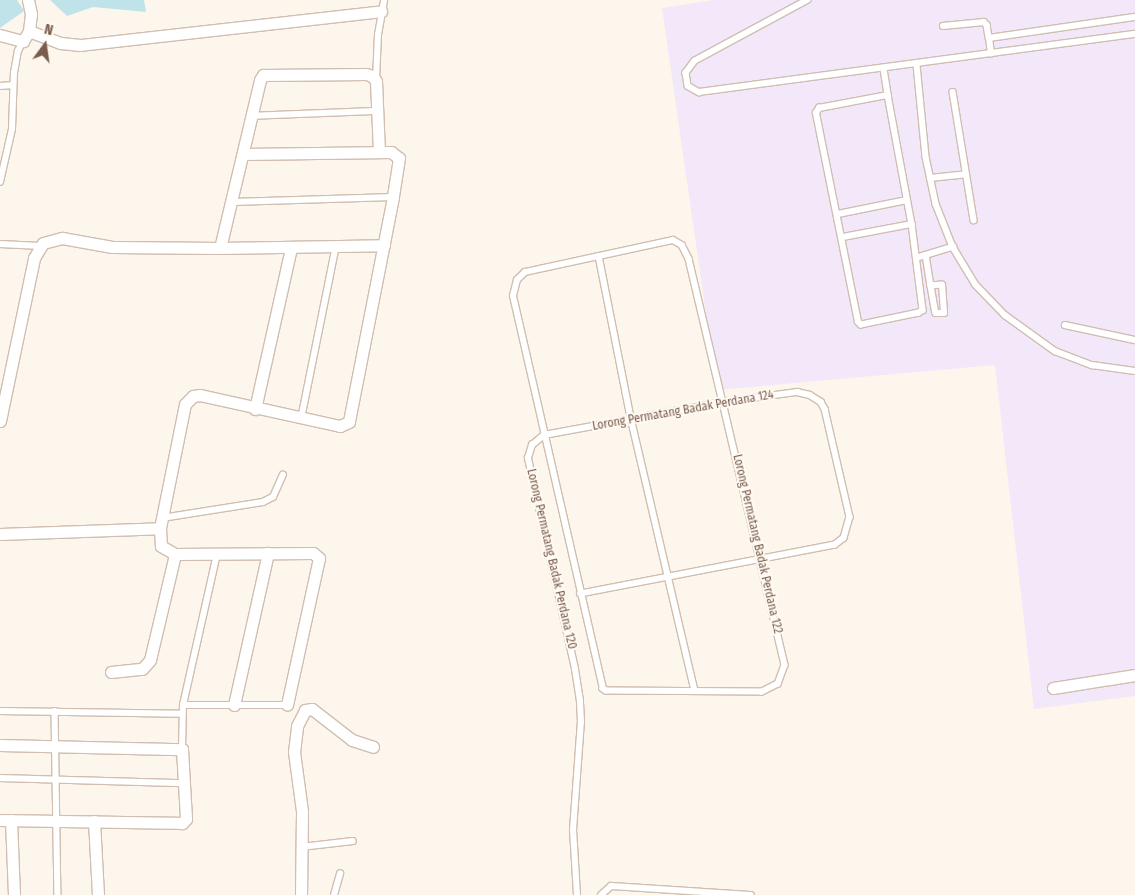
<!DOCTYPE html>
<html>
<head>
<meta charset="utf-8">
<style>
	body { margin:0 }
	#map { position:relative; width:1135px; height:895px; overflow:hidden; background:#fdf6ec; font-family:"Fira Sans Condensed",sans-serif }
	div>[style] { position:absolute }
	.education>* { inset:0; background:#f3e8fa }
	.water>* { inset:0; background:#bfe3e8 }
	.roads { filter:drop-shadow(1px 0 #d1beb0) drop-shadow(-1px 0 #d1beb0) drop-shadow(0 1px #d1beb0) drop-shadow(0 -1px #d1beb0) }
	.lane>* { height:5.5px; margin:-2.75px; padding:0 2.75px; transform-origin:2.75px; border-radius:2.75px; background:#fff }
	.street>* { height:11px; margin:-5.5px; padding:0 5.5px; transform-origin:5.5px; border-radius:5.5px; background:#fff }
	span { translate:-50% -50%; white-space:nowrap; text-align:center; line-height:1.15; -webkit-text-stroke:4px #fffaf3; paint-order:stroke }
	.street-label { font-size:12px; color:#7a5c4d }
	.north { position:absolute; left:20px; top:20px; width:50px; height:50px; -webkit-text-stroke:4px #fffaf3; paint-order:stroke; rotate:14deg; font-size:14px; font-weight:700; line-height:20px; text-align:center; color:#7a5c4d }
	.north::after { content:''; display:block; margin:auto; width:18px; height:22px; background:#7a5c4d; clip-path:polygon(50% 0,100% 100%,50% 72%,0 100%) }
</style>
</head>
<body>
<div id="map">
	<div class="education">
		<div style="clip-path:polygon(714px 0,1135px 0,1135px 696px,1034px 709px,995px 365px,717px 390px,662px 8px)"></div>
	</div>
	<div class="water">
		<div style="clip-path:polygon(0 0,17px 0,24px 11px,0 28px)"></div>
		<div style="clip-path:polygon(50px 0,144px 0,146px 12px,93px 7px,67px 16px)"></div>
	</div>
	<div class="roads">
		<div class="lane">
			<div style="left:808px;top:0;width:128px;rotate:151.6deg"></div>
			<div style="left:695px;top:61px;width:15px;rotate:127deg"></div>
			<div style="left:686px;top:73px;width:13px;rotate:81deg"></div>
			<div style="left:688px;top:86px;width:13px;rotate:29deg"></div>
			<div style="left:699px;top:92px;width:440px;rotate:-7.6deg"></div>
			<div style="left:943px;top:26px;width:41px;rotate:-5.6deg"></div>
			<div style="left:984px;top:22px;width:4px;rotate:45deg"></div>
			<div style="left:987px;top:25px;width:13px;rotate:81deg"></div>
			<div style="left:991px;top:54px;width:16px;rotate:-97deg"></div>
			<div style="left:989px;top:38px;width:148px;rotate:-8.2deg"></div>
			<div style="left:917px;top:65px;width:92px;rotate:84.4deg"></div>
			<div style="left:926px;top:157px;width:48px;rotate:78deg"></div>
			<div style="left:936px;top:204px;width:46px;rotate:68.4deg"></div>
			<div style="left:953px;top:247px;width:44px;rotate:58.8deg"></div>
			<div style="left:976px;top:285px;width:42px;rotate:46deg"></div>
			<div style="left:1005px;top:315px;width:62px;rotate:35.8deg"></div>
			<div style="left:1055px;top:351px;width:40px;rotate:21deg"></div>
			<div style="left:1092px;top:365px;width:43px;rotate:7.9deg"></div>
			<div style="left:884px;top:69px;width:26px;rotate:81deg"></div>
			<div style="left:888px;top:95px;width:131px;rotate:79.5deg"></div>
			<div style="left:912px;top:224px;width:87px;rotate:82.7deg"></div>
			<div style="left:923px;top:310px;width:5px;rotate:143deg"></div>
			<div style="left:919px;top:313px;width:59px;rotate:168.3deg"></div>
			<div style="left:861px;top:325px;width:4px;rotate:-135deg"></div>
			<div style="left:858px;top:322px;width:213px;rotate:-101.4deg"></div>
			<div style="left:816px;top:113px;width:6px;rotate:-59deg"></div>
			<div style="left:819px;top:108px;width:70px;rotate:-10.7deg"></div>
			<div style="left:376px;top:80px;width:45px;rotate:-87.5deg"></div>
			<div style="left:378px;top:35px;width:36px;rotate:-80deg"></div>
			<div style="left:0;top:86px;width:13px;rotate:-4deg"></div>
			<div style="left:953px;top:92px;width:130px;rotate:80.7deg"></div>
			<div style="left:251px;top:116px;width:126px;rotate:-2.3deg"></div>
			<div style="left:930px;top:178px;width:36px;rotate:-6deg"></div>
			<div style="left:0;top:182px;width:54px;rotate:-77.2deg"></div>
			<div style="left:12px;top:129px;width:56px;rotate:-88deg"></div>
			<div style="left:14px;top:73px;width:22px;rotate:-80deg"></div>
			<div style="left:18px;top:51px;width:11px;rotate:-63deg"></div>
			<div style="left:232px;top:202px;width:161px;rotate:-1.8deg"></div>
			<div style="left:838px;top:214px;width:70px;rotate:-11.5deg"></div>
			<div style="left:843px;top:237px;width:70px;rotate:-10.7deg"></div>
			<div style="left:673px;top:240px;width:10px;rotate:29deg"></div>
			<div style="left:682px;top:245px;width:16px;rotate:63deg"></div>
			<div style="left:689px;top:259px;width:417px;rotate:76.7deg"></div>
			<div style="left:785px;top:665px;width:20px;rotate:110deg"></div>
			<div style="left:778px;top:684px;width:18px;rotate:153deg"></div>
			<div style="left:762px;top:692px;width:156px;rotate:-179.6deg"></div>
			<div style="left:606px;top:691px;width:4px;rotate:-146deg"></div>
			<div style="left:603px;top:689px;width:403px;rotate:-102.9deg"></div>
			<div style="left:513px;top:296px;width:16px;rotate:-76deg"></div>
			<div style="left:517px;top:280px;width:11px;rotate:-45deg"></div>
			<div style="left:525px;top:272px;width:151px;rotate:-12.2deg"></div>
			<div style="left:0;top:244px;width:41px;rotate:2.8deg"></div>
			<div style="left:926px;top:255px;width:31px;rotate:81deg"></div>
			<div style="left:931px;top:286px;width:27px;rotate:80deg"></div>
			<div style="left:936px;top:313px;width:8px"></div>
			<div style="left:944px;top:313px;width:28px;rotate:-94deg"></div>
			<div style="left:942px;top:285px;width:11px;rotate:175deg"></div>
			<div style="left:599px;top:256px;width:165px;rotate:78.8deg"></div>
			<div style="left:631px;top:418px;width:280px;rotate:76.8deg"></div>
			<div style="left:916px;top:258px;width:39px;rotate:-17deg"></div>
			<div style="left:1065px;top:325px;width:72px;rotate:12.1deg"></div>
			<div style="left:301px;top:419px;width:177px;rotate:-78.6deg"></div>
			<div style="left:162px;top:518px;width:102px;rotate:-9deg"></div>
			<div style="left:263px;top:502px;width:11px;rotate:-27deg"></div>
			<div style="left:273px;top:497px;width:24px;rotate:-66deg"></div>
			<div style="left:183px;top:705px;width:155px;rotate:-77.3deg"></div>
			<div style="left:0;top:711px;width:182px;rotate:0.9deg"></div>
			<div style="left:55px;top:711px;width:184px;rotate:89.1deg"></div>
			<div style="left:182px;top:749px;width:44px;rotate:-88.7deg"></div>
			<div style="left:183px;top:705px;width:104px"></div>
			<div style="left:0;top:778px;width:184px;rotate:1.6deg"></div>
			<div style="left:301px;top:847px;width:52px;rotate:-6.6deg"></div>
			<div style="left:334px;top:895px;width:22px;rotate:-74deg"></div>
			<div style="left:577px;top:895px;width:65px;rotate:-93.5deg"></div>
			<div style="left:573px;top:830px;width:108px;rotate:-85.8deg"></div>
			<div style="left:581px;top:722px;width:21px;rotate:-93deg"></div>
			<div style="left:580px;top:701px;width:32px;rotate:-99deg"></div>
			<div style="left:575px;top:669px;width:216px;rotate:-102.6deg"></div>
			<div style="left:528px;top:458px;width:14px;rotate:-73deg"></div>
			<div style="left:532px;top:445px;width:16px;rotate:-40deg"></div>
			<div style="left:544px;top:435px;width:182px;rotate:-10.4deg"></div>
			<div style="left:723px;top:402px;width:75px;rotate:-7.7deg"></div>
			<div style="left:797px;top:392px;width:13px;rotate:13deg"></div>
			<div style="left:810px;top:395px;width:13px;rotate:32deg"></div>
			<div style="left:821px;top:402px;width:8px;rotate:60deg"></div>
			<div style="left:825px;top:409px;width:111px;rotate:77deg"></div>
			<div style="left:850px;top:517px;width:22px;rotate:106deg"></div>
			<div style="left:844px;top:538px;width:11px;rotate:142deg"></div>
			<div style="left:835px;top:545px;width:259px;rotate:169.1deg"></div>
			<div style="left:601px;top:895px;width:13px;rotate:-42deg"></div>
			<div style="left:611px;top:886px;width:140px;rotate:3.7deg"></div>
		</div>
		<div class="street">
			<div style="left:28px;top:0;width:14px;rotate:78deg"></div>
			<div style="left:31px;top:14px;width:17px;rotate:97deg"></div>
			<div style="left:0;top:35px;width:24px;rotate:15deg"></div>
			<div style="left:23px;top:41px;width:12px;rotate:-59deg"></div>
			<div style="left:29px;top:31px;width:34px;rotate:21deg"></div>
			<div style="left:61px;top:43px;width:19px;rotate:6deg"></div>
			<div style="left:80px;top:45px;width:303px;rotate:-6.4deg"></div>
			<div style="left:243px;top:154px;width:148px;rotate:-0.8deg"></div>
			<div style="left:391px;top:152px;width:10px;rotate:37deg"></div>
			<div style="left:399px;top:158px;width:39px;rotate:99deg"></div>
			<div style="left:393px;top:197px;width:229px;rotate:101.1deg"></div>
			<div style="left:349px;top:422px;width:10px;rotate:156deg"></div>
			<div style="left:340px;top:426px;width:143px;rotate:-167.5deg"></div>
			<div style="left:200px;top:395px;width:7px;rotate:172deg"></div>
			<div style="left:193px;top:396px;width:11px;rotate:135deg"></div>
			<div style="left:185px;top:404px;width:126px;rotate:101.4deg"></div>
			<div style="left:160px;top:528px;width:18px;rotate:87deg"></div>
			<div style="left:161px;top:546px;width:16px;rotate:30deg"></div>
			<div style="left:175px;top:554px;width:138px;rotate:-0.4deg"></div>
			<div style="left:313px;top:553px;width:8px;rotate:40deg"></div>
			<div style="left:319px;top:558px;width:150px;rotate:102.3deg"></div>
			<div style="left:220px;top:248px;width:173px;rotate:-76.6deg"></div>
			<div style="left:260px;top:80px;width:6px;rotate:-59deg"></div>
			<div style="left:263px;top:75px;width:103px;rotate:-0.6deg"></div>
			<div style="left:366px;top:74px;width:6px;rotate:18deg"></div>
			<div style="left:372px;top:76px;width:6px;rotate:51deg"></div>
			<div style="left:376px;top:81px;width:71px;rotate:87.6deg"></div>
			<div style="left:255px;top:409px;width:165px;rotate:-77.4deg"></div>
			<div style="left:0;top:421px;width:167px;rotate:-78.2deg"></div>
			<div style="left:34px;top:258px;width:17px;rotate:-59deg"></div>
			<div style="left:43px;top:243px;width:20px;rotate:-15deg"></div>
			<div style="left:62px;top:238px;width:51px;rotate:10.2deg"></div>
			<div style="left:112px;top:247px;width:108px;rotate:0.5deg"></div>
			<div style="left:220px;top:248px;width:164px;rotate:-1deg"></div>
			<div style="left:0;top:534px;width:160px;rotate:-2.1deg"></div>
			<div style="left:111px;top:672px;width:31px;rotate:-6deg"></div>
			<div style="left:142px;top:669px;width:12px;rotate:-48deg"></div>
			<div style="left:150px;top:660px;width:109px;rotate:-76.7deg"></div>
			<div style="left:1053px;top:688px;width:83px;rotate:-9deg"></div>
			<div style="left:234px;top:705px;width:156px;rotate:-77.4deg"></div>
			<div style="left:0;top:745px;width:182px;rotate:1.3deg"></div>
			<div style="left:182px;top:749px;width:70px;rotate:86.7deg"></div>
			<div style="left:186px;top:819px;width:6px;rotate:135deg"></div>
			<div style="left:182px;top:823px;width:182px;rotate:-179.1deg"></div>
			<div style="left:11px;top:820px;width:75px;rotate:87.7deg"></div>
			<div style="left:94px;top:821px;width:74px;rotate:86.9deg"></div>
			<div style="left:301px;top:895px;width:84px;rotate:-89.3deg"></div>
			<div style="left:302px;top:811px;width:60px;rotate:-97.7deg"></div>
			<div style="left:294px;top:752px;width:26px;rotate:-83deg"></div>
			<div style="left:297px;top:726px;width:18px;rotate:-63deg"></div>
			<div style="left:305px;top:710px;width:7px;rotate:-8deg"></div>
			<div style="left:312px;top:709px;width:51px;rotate:37.8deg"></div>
			<div style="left:352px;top:740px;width:22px;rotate:18deg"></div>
		</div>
	</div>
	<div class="street-label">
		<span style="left:683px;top:411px;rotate:-10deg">Lorong Permatang Badak Perdana 124</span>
		<span style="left:757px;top:544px;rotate:77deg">Lorong Permatang Badak Perdana 122</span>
		<span style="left:551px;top:559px;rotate:77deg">Lorong Permatang Badak Perdana 120</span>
	</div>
	<div class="north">N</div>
</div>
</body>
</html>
